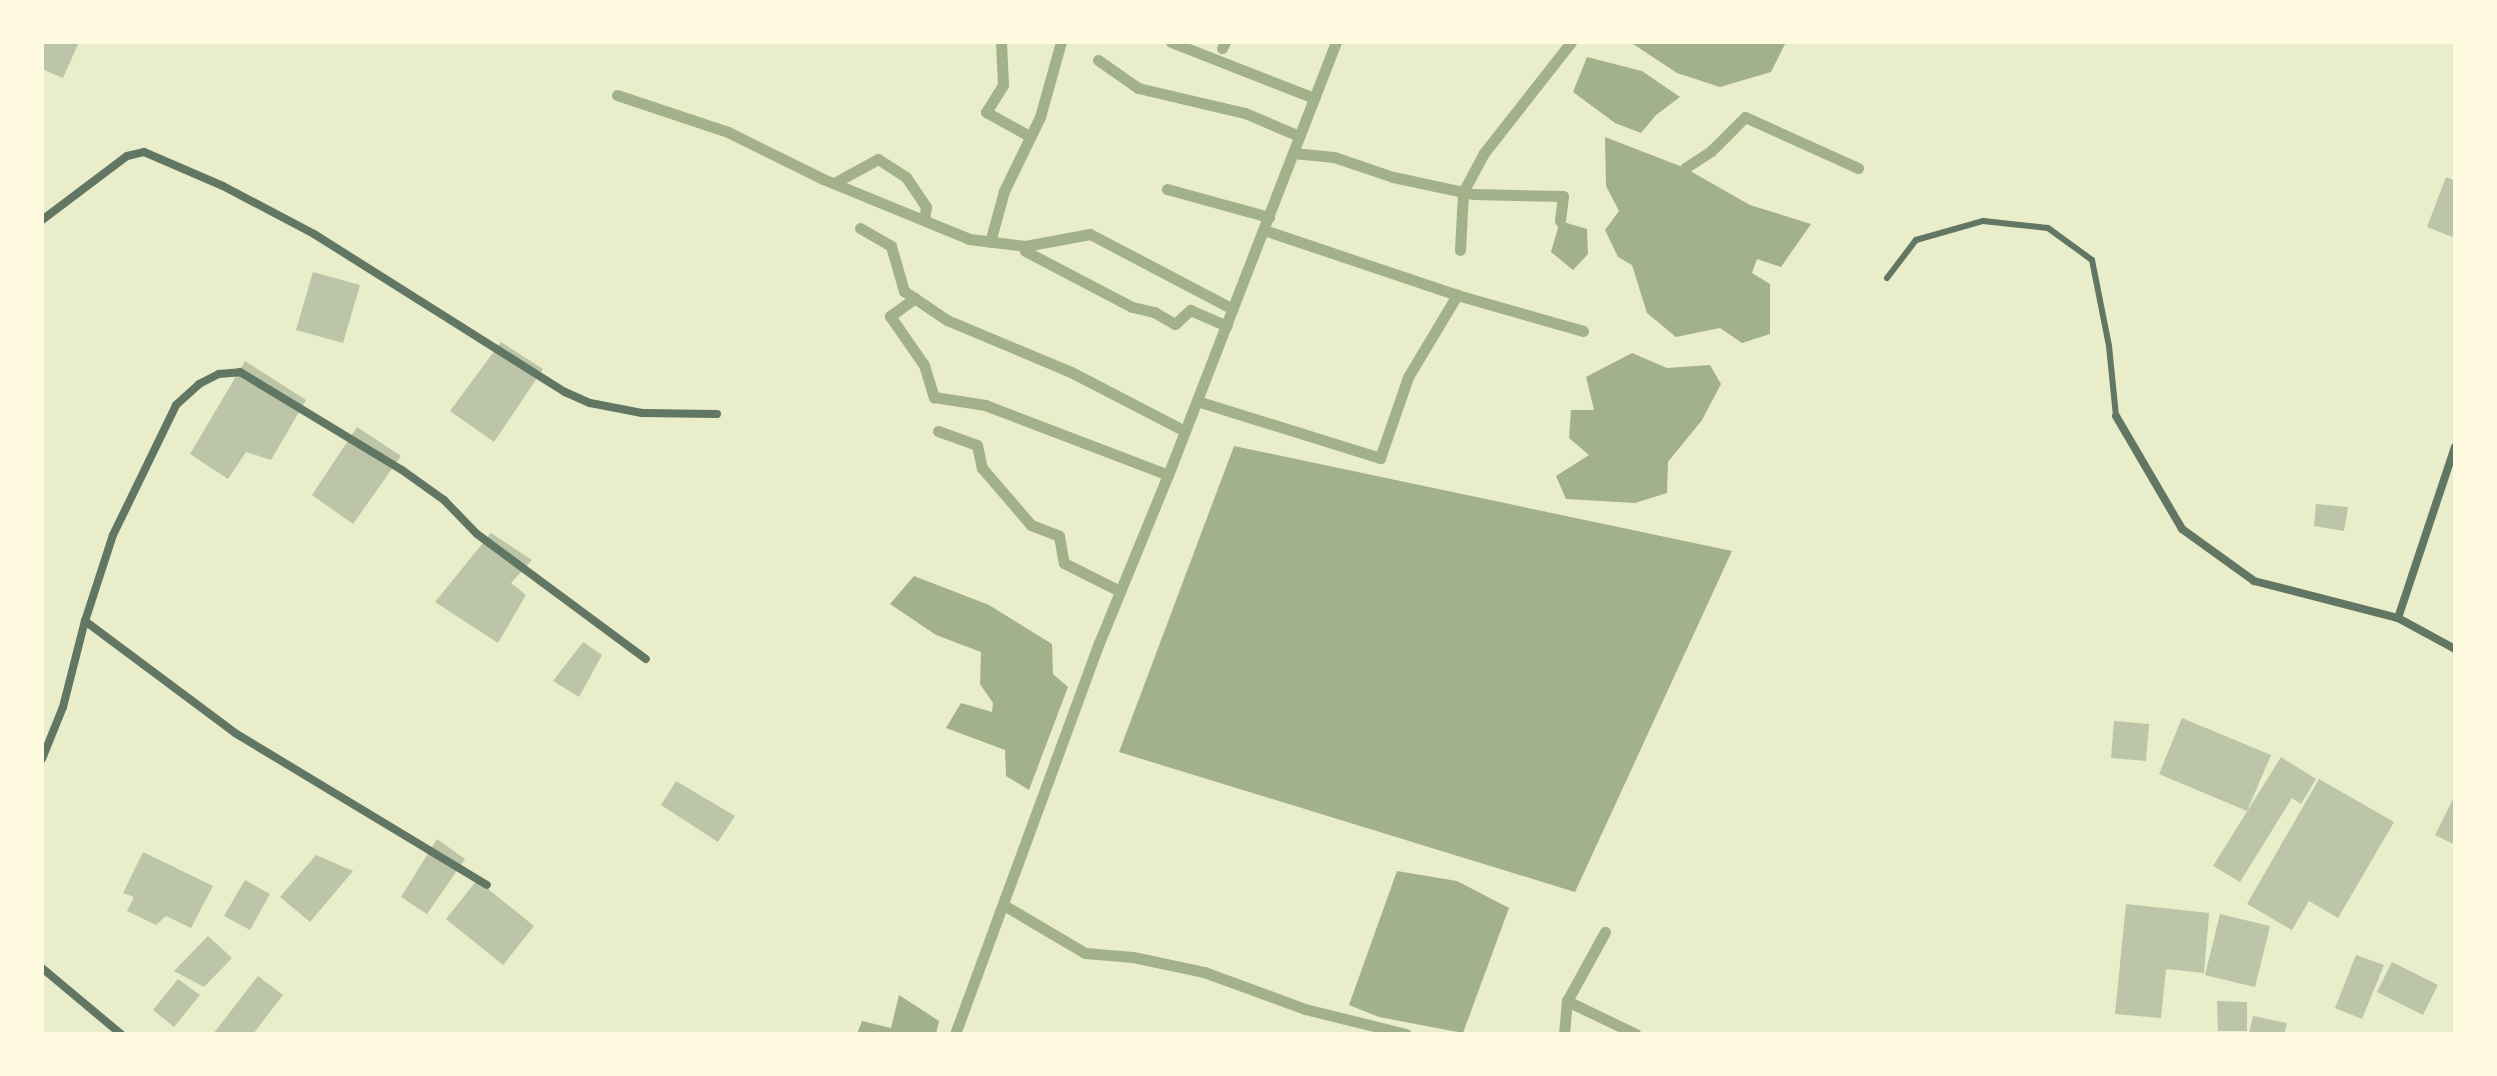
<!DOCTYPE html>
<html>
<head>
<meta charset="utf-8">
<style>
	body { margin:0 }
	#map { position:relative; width:2497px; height:1076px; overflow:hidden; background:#e9edc9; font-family:Spectral,serif }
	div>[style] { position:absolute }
	.water>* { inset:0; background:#a3b18a }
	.stream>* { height:11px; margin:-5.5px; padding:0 5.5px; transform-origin:5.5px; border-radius:5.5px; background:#a3b18a }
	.building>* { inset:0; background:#bcc5a7 }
	.service>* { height:6px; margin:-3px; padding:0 3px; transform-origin:3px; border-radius:3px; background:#617663 }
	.minor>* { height:8px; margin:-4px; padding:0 4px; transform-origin:4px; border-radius:4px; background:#617663 }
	span { translate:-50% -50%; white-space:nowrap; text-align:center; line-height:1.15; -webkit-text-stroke:6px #fefae0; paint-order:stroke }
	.frame { position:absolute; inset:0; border:44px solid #fefae0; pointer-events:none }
</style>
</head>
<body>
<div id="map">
	<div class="water">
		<div style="clip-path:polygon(1630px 42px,1786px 42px,1771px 72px,1720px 87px,1677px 73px)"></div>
		<div style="clip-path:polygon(1587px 57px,1642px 71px,1680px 97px,1656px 115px,1641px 133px,1615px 123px,1573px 92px)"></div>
		<div style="clip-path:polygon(1605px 137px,1685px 168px,1750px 205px,1811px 224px,1781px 267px,1757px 259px,1752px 273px,1770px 284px,1770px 334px,1742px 343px,1720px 328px,1676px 337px,1647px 313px,1632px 265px,1618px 257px,1605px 230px,1619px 211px,1606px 186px)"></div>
		<div style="clip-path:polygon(1560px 221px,1587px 229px,1588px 254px,1573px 270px,1551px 252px)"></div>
		<div style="clip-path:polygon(1632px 353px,1667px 368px,1710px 365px,1721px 384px,1702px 420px,1668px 462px,1667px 493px,1635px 503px,1566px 499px,1556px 476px,1589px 455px,1569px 438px,1571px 410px,1594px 410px,1586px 377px)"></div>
		<div style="clip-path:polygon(1234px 446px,1732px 551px,1575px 892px,1119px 752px)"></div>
		<div style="clip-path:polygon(914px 576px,989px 605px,1052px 644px,1053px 674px,1068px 687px,1029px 790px,1006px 776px,1005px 750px,946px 728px,961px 703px,992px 712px,993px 703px,980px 684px,981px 652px,936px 635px,890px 604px)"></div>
		<div style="clip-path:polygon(1397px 871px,1457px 881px,1509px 908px,1463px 1033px,1379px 1017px,1349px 1005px)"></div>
		<div style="clip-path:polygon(899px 995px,939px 1021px,936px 1034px,857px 1034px,862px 1021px,891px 1028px)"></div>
	</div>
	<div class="stream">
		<div style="left:1001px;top:42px;width:43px;rotate:87.3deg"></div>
		<div style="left:1003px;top:85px;width:32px;rotate:122deg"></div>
		<div style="left:986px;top:112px;width:51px;rotate:29.1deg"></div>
		<div style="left:1171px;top:42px;width:154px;rotate:21.4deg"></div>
		<div style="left:1222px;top:48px;width:7px;rotate:-63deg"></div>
		<div style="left:1098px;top:60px;width:49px;rotate:35deg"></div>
		<div style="left:1138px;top:88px;width:110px;rotate:13.2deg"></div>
		<div style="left:1245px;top:113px;width:59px;rotate:23.1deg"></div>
		<div style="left:617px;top:95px;width:117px;rotate:18.4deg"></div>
		<div style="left:728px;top:132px;width:106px;rotate:26.3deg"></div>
		<div style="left:823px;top:179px;width:158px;rotate:22.3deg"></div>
		<div style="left:969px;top:239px;width:56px;rotate:7.1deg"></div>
		<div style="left:1025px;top:246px;width:66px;rotate:-10.5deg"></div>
		<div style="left:1090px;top:234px;width:161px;rotate:27.7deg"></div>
		<div style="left:1293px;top:153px;width:41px;rotate:5.6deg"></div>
		<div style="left:1334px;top:157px;width:62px;rotate:18.7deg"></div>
		<div style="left:1393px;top:177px;width:82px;rotate:12deg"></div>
		<div style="left:1473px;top:194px;width:90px;rotate:1.3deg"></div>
		<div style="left:1563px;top:196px;width:25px;rotate:97deg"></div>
		<div style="left:1685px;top:168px;width:31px;rotate:-33deg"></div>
		<div style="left:1711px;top:151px;width:48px;rotate:-45deg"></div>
		<div style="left:1745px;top:117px;width:124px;rotate:24.3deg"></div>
		<div style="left:834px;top:183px;width:50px;rotate:-28.6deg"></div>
		<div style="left:878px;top:159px;width:33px;rotate:33deg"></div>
		<div style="left:906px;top:177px;width:36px;rotate:56deg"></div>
		<div style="left:926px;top:207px;width:12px;rotate:99deg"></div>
		<div style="left:1167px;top:189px;width:106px;rotate:15.4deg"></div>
		<div style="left:860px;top:228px;width:36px;rotate:30deg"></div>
		<div style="left:891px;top:246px;width:47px;rotate:73.9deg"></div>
		<div style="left:904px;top:291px;width:52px;rotate:34deg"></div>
		<div style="left:947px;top:320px;width:134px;rotate:22.8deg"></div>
		<div style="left:1071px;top:372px;width:128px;rotate:27.4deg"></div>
		<div style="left:1264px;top:230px;width:204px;rotate:18.6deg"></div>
		<div style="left:1457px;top:295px;width:131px;rotate:15.9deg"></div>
		<div style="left:990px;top:242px;width:53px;rotate:-74.6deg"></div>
		<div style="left:1004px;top:191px;width:82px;rotate:-64.1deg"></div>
		<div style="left:1040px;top:117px;width:78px;rotate:-74.4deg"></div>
		<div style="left:1460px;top:250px;width:58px;rotate:-87deg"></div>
		<div style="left:1463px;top:192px;width:44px;rotate:-61.7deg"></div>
		<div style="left:1484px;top:153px;width:141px;rotate:-51.9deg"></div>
		<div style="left:1025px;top:251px;width:121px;rotate:27.6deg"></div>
		<div style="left:1132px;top:307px;width:23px;rotate:13deg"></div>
		<div style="left:1154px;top:312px;width:24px;rotate:30deg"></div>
		<div style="left:1175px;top:324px;width:21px;rotate:-43deg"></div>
		<div style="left:1190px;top:310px;width:40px;rotate:23.4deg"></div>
		<div style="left:915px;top:298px;width:31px;rotate:144deg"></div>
		<div style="left:890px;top:316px;width:60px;rotate:55.2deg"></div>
		<div style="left:924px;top:365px;width:34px;rotate:73deg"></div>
		<div style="left:934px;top:397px;width:52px;rotate:8.9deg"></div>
		<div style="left:985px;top:405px;width:196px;rotate:20.9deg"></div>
		<div style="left:1197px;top:401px;width:192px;rotate:17.3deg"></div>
		<div style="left:1380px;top:458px;width:86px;rotate:-70.9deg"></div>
		<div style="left:1408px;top:377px;width:96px;rotate:-59.1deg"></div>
		<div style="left:938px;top:431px;width:41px;rotate:19.7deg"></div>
		<div style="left:977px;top:445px;width:24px;rotate:78deg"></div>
		<div style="left:982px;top:468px;width:75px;rotate:49.3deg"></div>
		<div style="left:1031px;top:525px;width:30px;rotate:21deg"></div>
		<div style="left:1059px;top:536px;width:27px;rotate:80deg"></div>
		<div style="left:1064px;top:563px;width:63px;rotate:26.6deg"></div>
		<div style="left:1007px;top:907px;width:91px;rotate:30.5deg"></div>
		<div style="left:1085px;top:953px;width:48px;rotate:4.8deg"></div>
		<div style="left:1133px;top:957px;width:73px;rotate:11.9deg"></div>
		<div style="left:1204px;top:972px;width:108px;rotate:20.1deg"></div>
		<div style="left:1305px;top:1009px;width:104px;rotate:13.9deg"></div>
		<div style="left:1567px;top:1001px;width:76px;rotate:25.6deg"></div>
		<div style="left:955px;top:1034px;width:417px;rotate:-69.8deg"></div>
		<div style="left:1099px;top:643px;width:182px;rotate:-67.7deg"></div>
		<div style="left:1168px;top:475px;width:464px;rotate:-68.8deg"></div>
		<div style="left:1564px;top:1034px;width:33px;rotate:-85deg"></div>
		<div style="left:1567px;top:1001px;width:79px;rotate:-61.2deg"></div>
	</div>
	<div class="building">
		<div style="clip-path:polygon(42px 42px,79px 42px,63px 78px,42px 69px)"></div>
		<div style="clip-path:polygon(2446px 177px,2455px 181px,2455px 238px,2427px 227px)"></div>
		<div style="clip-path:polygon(313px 272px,360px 285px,343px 343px,296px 330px)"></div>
		<div style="clip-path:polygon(501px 342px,543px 369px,494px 442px,450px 411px)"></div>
		<div style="clip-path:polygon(245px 361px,306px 400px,271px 460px,246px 452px,228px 479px,190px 454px)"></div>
		<div style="clip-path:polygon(357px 427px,401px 456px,353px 524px,312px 495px)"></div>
		<div style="clip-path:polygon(2316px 504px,2348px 507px,2344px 531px,2314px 526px)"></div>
		<div style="clip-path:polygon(491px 533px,532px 560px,511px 583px,526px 595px,498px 643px,435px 602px)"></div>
		<div style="clip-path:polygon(583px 642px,602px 655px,579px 697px,553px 681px)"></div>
		<div style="clip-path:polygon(2182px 718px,2271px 755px,2247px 811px,2159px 774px)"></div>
		<div style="clip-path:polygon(2114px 721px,2149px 724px,2146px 761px,2111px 758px)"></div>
		<div style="clip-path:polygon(2281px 757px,2316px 779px,2301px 804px,2292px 798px,2240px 882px,2213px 866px)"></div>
		<div style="clip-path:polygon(2319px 779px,2394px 822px,2338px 918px,2309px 901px,2292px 930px,2247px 904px)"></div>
		<div style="clip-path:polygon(676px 781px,735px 816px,718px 842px,661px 805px)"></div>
		<div style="clip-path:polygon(2455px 795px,2455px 845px,2435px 835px)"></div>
		<div style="clip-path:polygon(437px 839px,465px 859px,427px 914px,401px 897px)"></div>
		<div style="clip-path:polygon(143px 852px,213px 886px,191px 928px,166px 916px,156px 925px,127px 911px,134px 897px,123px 893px)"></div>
		<div style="clip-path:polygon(316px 855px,353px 871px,310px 922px,280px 897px)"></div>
		<div style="clip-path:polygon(245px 880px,270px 894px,250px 930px,224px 916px)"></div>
		<div style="clip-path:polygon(477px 880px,534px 926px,503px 965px,446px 919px)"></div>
		<div style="clip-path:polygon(2126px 904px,2209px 913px,2204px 973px,2166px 969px,2161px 1018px,2115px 1014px)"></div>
		<div style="clip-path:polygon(2220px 914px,2270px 926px,2255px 987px,2205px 975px)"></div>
		<div style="clip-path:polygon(208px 936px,232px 958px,204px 987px,174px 971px)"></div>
		<div style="clip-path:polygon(2356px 955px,2384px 965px,2362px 1019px,2335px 1008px)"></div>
		<div style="clip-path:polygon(2392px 962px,2438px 985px,2423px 1015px,2377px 992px)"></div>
		<div style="clip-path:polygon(258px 976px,283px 995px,253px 1034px,213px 1034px)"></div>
		<div style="clip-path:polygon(178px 979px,200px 995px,174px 1027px,153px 1010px)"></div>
		<div style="clip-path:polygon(2217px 1001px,2247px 1002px,2247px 1031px,2218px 1031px)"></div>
		<div style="clip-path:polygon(2253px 1016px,2287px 1023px,2284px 1034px,2249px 1034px)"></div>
	</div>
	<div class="service">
		<div style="left:1887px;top:278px;width:48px;rotate:-52.7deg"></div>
		<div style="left:1916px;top:240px;width:70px;rotate:-15.8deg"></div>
		<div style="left:1983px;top:221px;width:65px;rotate:6.1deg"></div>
		<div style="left:2048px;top:228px;width:54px;rotate:36deg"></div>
		<div style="left:2092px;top:260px;width:88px;rotate:78.8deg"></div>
		<div style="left:2109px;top:346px;width:70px;rotate:84.3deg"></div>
	</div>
	<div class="minor">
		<div style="left:42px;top:220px;width:106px;rotate:-37deg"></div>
		<div style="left:127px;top:156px;width:17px;rotate:-13deg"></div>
		<div style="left:144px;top:152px;width:86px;rotate:23.3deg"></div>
		<div style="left:223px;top:186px;width:103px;rotate:27.8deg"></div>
		<div style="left:314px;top:234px;width:297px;rotate:32.2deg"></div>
		<div style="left:565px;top:392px;width:27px;rotate:24deg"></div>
		<div style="left:590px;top:403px;width:53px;rotate:10.9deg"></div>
		<div style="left:642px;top:413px;width:75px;rotate:0.8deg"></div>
		<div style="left:2116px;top:416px;width:131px;rotate:59.7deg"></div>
		<div style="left:2182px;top:529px;width:89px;rotate:35.8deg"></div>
		<div style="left:2254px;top:581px;width:149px;rotate:14.4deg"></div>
		<div style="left:2398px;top:618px;width:65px;rotate:28.5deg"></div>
		<div style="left:2398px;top:618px;width:180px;rotate:-71.6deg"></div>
		<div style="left:85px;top:621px;width:187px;rotate:36.7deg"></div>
		<div style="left:235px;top:733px;width:294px;rotate:31.1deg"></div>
		<div style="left:42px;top:759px;width:56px;rotate:-68deg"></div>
		<div style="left:63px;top:707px;width:89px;rotate:-75.7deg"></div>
		<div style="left:85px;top:621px;width:90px;rotate:-72deg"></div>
		<div style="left:113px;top:535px;width:144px;rotate:-64.1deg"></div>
		<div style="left:176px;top:405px;width:31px;rotate:-42deg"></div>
		<div style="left:199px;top:384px;width:22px;rotate:-27deg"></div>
		<div style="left:219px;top:374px;width:21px;rotate:-5deg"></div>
		<div style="left:240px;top:372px;width:189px;rotate:31.2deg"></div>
		<div style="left:402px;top:470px;width:52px;rotate:35.5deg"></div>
		<div style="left:444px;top:500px;width:47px;rotate:45.9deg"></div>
		<div style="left:477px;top:534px;width:210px;rotate:36.5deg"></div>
		<div style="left:42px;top:968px;width:103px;rotate:39.9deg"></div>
	</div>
	<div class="frame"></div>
</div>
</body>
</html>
